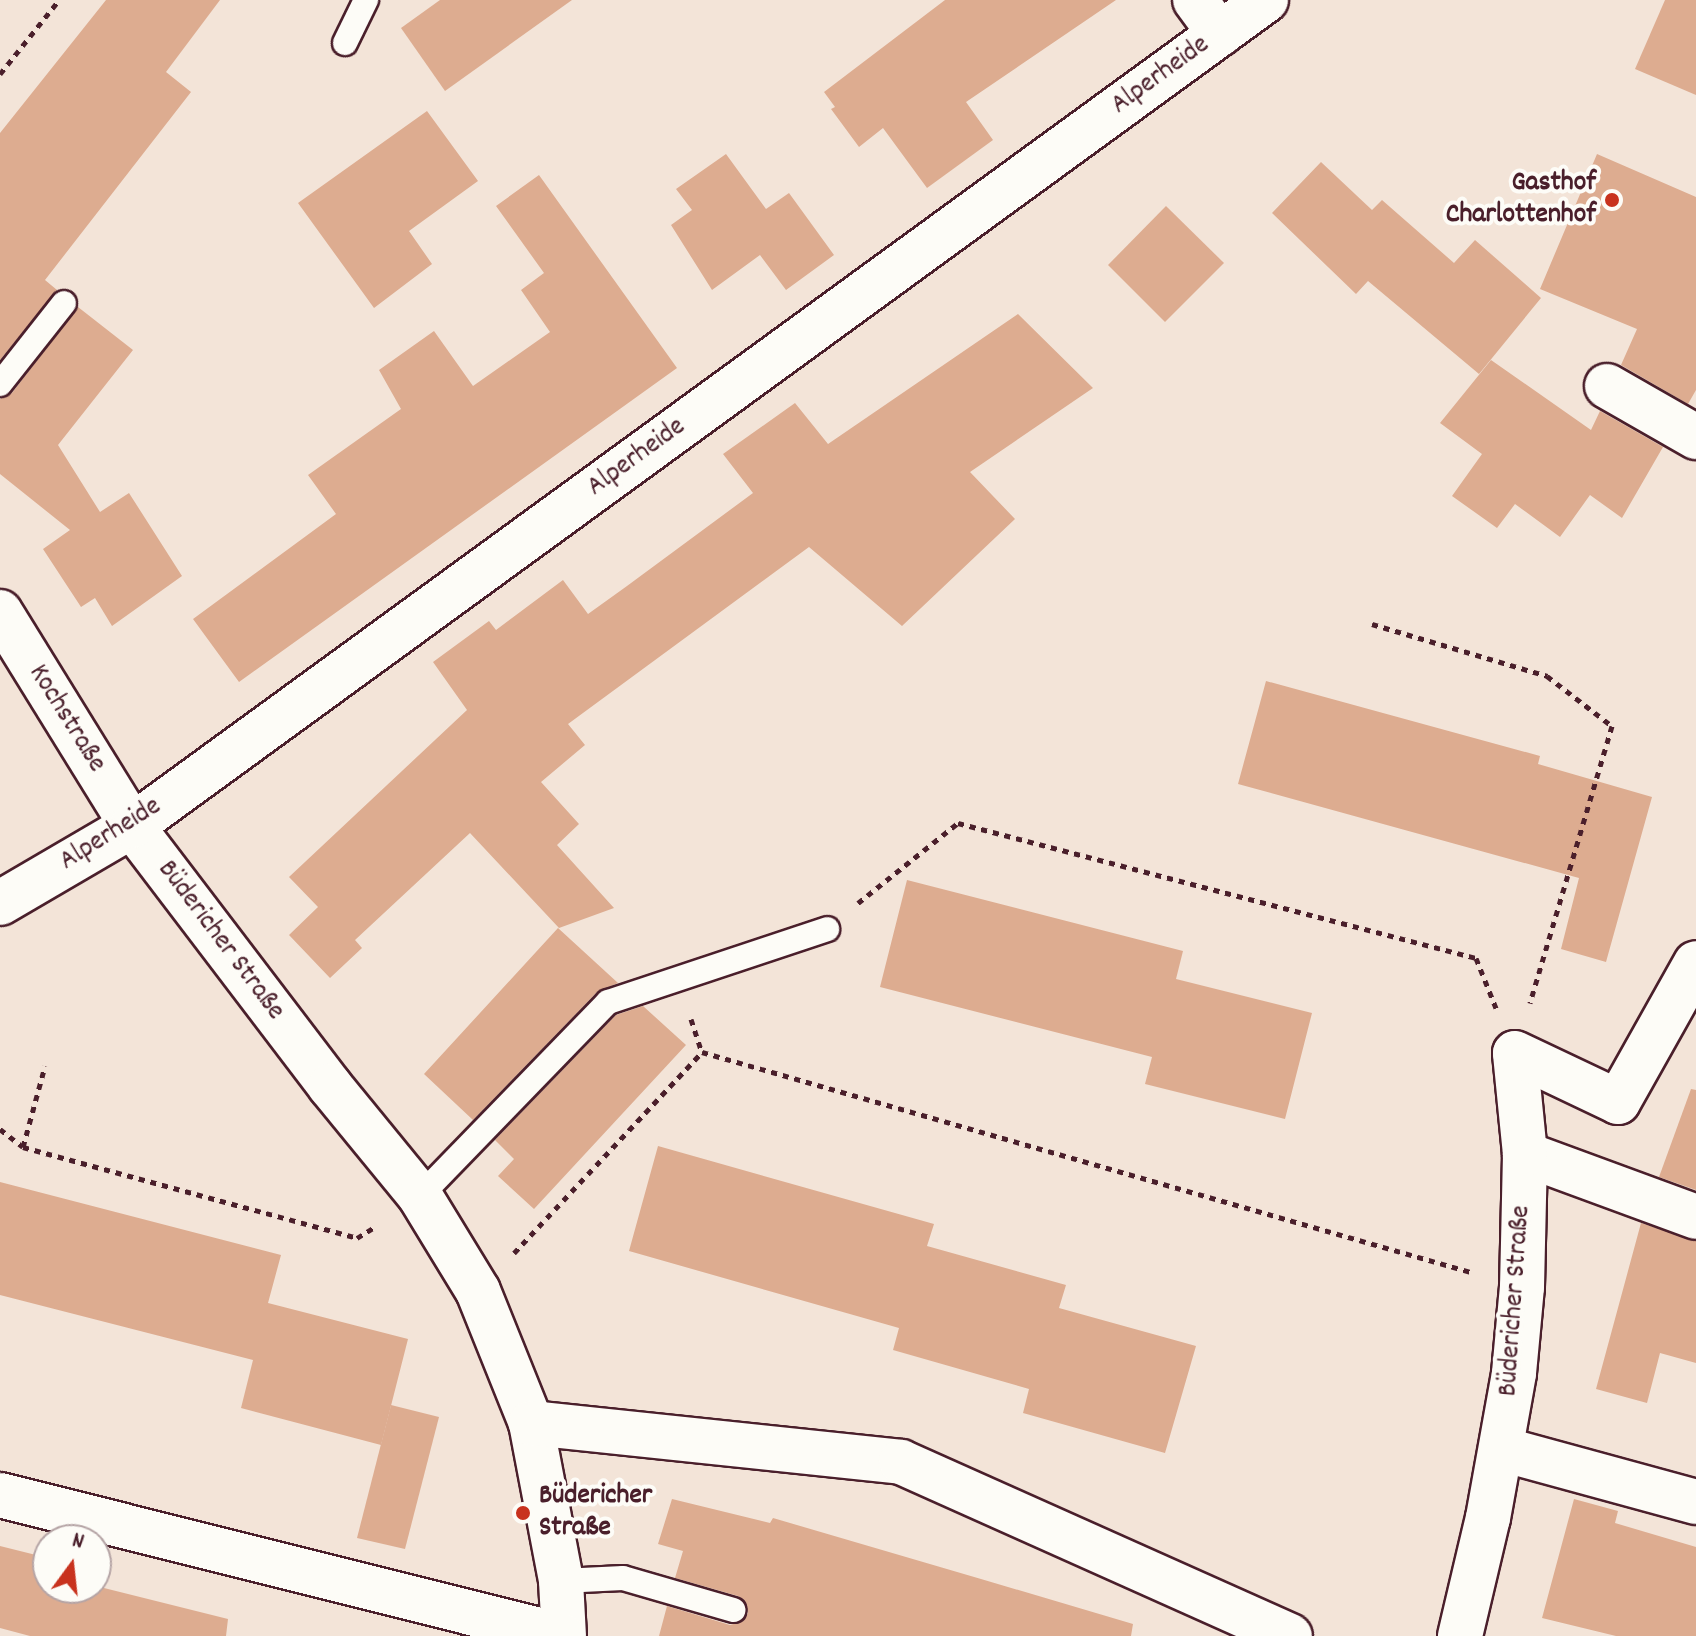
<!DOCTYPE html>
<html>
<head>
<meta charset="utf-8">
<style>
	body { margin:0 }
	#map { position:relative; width:1696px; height:1636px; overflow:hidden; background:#f3e4d8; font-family:Dekko,sans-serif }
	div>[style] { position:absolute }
	.building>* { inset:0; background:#ddac90 }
	.path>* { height:5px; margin-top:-2.5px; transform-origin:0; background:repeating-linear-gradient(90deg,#4a1f2b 0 6px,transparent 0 12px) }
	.roads { filter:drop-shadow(2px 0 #4a1f2b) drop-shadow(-2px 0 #4a1f2b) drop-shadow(0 2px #4a1f2b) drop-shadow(0 -2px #4a1f2b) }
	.service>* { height:24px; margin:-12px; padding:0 12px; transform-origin:12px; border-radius:12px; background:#fdfcf7 }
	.minor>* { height:44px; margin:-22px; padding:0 22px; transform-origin:22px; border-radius:22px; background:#fdfcf7 }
	.tertiary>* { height:44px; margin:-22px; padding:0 22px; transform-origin:22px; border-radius:22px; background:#fdfcf7 }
	.dots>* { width:22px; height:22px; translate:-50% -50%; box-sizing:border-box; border:4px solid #fdfcf7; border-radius:50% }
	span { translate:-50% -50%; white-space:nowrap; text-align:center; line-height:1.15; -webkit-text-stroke:8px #fdfcf7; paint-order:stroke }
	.street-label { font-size:28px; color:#4a1f2b }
	.poi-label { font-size:28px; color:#4a1f2b; font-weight:700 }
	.right { translate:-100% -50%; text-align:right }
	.left { translate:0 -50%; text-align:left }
	.north { position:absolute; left:32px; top:1524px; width:80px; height:80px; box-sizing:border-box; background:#fdfcf7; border:2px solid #b5a4a5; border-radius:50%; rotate:15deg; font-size:22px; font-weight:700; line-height:32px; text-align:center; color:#4a1f2b }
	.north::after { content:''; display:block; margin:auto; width:28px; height:36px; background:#c8321e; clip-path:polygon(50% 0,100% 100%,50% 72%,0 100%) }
</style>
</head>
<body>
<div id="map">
	<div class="building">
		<div style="clip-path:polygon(106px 0,220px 0,166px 72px,191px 92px,45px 280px,57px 290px,0 360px,0 133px)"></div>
		<div style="clip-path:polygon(440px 0,572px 0,445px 91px,401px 28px)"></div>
		<div style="clip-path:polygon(945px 0,1116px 0,966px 102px,993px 140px,927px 188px,883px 128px,859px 147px,831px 109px,835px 107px,824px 92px)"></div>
		<div style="clip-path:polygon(1665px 0,1696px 0,1696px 95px,1635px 69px)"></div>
		<div style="clip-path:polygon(427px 111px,478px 181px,409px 231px,432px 264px,374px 308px,298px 203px)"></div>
		<div style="clip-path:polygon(726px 154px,766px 209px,789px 193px,834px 255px,786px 290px,760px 255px,712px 290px,671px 225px,692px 210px,676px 189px)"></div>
		<div style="clip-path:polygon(1597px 154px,1696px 197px,1696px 390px,1688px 404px,1621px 365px,1637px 329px,1540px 289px)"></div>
		<div style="clip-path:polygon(1321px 162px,1372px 210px,1382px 200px,1454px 263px,1475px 240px,1541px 298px,1479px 374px,1368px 281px,1356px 294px,1272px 213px)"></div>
		<div style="clip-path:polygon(539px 175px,677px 368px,239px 682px,193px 619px,336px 514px,308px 475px,401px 409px,379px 370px,434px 331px,473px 386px,550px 332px,521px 290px,544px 273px,496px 206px)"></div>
		<div style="clip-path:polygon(1166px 206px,1224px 263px,1165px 322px,1108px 265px)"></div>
		<div style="clip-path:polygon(78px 307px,133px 350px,58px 445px,100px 512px,129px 493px,182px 576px,112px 626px,95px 598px,81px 607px,43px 549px,70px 530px,0 474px,0 399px,12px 393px)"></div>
		<div style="clip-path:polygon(1018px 314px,1093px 388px,970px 472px,1015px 519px,902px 626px,809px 547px,568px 724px,585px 745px,541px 782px,579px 824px,557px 845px,614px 908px,559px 928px,470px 833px,355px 940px,362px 948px,330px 978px,289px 935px,318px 907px,289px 877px,467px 710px,433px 662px,489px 621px,496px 630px,563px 580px,588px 614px,627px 586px,753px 493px,723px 454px,795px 403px,828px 444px)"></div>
		<div style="clip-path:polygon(1491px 360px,1591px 430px,1600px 411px,1663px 447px,1622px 518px,1590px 495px,1560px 537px,1515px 504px,1497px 528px,1452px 496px,1482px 454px,1440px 423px)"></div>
		<div style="clip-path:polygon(1266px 681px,1540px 756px,1538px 764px,1652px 797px,1606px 962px,1561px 949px,1579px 878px,1238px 784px)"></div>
		<div style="clip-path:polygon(907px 880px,1183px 951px,1176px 979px,1312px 1013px,1285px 1119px,1145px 1084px,1152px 1057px,880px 987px)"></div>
		<div style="clip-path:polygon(558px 928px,618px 983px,597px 992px,473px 1120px,424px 1074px)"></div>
		<div style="clip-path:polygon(643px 1006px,686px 1045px,534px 1209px,498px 1176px,514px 1159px,495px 1140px,616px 1015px)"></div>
		<div style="clip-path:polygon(1691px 1089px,1696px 1090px,1696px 1190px,1659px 1177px)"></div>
		<div style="clip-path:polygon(658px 1146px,934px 1224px,927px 1246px,1066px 1285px,1059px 1308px,1196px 1346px,1165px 1453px,1023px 1413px,1029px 1389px,893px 1350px,899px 1328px,629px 1251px)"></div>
		<div style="clip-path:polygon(0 1182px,281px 1255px,268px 1303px,408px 1339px,381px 1445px,241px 1408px,253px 1360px,0 1295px)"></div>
		<div style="clip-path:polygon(1641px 1223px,1696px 1241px,1696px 1363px,1660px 1353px,1647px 1403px,1596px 1389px)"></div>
		<div style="clip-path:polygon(391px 1405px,439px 1417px,405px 1549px,357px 1538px)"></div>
		<div style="clip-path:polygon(672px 1499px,770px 1523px,773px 1518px,981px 1579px,1133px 1624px,1131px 1636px,659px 1636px,667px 1606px,730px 1625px,743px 1621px,748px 1613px,744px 1600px,738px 1596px,675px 1578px,683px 1551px,658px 1544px)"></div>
		<div style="clip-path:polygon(1574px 1499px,1618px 1511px,1615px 1523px,1696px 1547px,1696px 1636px,1616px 1636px,1542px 1618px)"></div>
		<div style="clip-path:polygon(0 1546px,48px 1558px,48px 1588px,96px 1586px,228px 1619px,226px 1636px,30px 1636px,0 1628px)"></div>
	</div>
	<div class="path">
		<div style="left:0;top:74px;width:95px;rotate:-51.4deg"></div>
		<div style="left:1372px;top:624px;width:183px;rotate:16.5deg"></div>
		<div style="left:1547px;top:676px;width:82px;rotate:37.6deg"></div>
		<div style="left:1612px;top:726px;width:289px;rotate:106.5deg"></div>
		<div style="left:858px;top:903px;width:128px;rotate:-38.7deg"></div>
		<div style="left:958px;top:823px;width:535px;rotate:14.61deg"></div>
		<div style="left:1476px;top:958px;width:54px;rotate:68.2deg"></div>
		<div style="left:691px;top:1019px;width:35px;rotate:72deg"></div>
		<div style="left:0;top:1129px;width:29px;rotate:38deg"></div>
		<div style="left:23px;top:1147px;width:346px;rotate:15.2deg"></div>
		<div style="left:357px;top:1238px;width:22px;rotate:-32deg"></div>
		<div style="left:23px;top:1147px;width:84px;rotate:-74.8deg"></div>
		<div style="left:514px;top:1253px;width:275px;rotate:-46.9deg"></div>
		<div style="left:702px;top:1052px;width:800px;rotate:15.97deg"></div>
	</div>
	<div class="roads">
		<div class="service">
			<div style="left:345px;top:43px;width:48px;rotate:-64deg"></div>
			<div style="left:0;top:384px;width:103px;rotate:-51.7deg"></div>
			<div style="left:420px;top:1196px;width:270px;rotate:-45.9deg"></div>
			<div style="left:608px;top:1002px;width:231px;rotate:-18.4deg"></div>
			<div style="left:561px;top:1581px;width:62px;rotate:-2.8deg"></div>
			<div style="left:623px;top:1578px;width:115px;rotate:16.2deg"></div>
		</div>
		<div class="minor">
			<div style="left:1195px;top:0;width:42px;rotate:53.7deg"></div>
			<div style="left:1607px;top:386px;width:103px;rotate:29.8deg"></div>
			<div style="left:0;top:612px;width:251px;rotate:58.3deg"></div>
			<div style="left:132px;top:826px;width:327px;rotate:52.7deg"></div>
			<div style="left:330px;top:1086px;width:142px;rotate:50.7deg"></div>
			<div style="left:420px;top:1196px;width:111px;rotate:58.6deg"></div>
			<div style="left:478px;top:1291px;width:142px;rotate:68.1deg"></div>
			<div style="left:531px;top:1423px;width:161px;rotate:79.2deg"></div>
			<div style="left:561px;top:1581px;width:55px;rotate:86.9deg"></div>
			<div style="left:1525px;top:1154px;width:182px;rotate:20.2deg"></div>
			<div style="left:531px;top:1423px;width:372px;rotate:6deg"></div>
			<div style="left:901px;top:1462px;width:426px;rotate:24.1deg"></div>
			<div style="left:1502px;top:1449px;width:201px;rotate:15.3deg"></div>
			<div style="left:0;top:1495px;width:580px;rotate:14.06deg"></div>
			<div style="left:1460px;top:1636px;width:121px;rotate:-76.7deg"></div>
			<div style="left:1488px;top:1518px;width:147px;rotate:-79.8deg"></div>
			<div style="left:1514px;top:1373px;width:86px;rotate:-84.7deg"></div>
			<div style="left:1522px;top:1287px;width:133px;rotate:-88.7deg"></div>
			<div style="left:1525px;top:1154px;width:101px;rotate:-95.7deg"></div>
			<div style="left:1515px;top:1053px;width:114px;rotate:25.4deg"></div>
			<div style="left:1618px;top:1102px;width:159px;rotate:-60.7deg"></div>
		</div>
		<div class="tertiary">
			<div style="left:0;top:903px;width:153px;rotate:-30.3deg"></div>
			<div style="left:132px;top:826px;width:1403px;rotate:-36.07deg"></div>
		</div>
	</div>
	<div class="dots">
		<div style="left:1612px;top:200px;background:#c8321e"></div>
		<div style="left:523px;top:1513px;background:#c8321e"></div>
	</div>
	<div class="street-label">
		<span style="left:1161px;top:76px;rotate:-36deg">Alperheide</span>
		<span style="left:637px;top:458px;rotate:-36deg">Alperheide</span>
		<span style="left:66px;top:719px;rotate:58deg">Kochstraße</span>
		<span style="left:111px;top:835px;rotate:-32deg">Alperheide</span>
		<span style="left:220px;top:941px;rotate:53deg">Büdericher Straße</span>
		<span style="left:1516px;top:1301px;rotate:-86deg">Büdericher Straße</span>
	</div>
	<div class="poi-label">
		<span class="right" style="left:1596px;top:200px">Gasthof<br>Charlottenhof</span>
		<span class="left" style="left:539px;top:1513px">Büdericher<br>Straße</span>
	</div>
	<div class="north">N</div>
</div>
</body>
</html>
